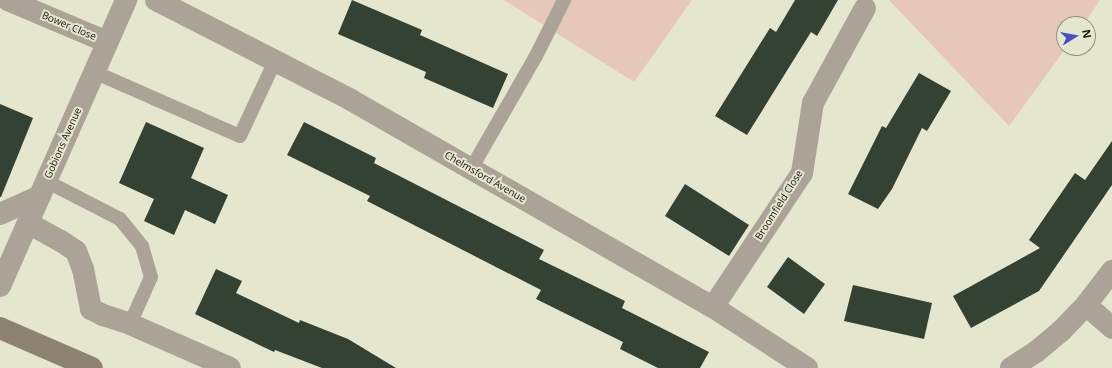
<!DOCTYPE html>
<html>
<head>
<meta charset="utf-8">
<style>
	body { margin:0 }
	#map { position:relative; width:1112px; height:368px; overflow:hidden; background:#e4e6ce; font-family:"Open Sans",sans-serif }
	div>[style] { position:absolute }
	.green>* { inset:0; background:#e6c7ba }
	.building>* { inset:0; background:#344233 }
	.service>* { height:14px; margin:-7px; padding:0 7px; transform-origin:7px; border-radius:7px; background:#aba397 }
	.minor>* { height:22px; margin:-11px; padding:0 11px; transform-origin:11px; border-radius:11px; background:#aba397 }
	.secondary>* { height:22px; margin:-11px; padding:0 11px; transform-origin:11px; border-radius:11px; background:#8e8372 }
	span { translate:-50% -50%; white-space:nowrap; text-align:center; line-height:1.15; -webkit-text-stroke:4px #e4e6ce; paint-order:stroke }
	.street-label { font-size:10px; color:#13140b }
	.north { position:absolute; left:1056px; top:16px; width:40px; height:40px; box-sizing:border-box; background:#e4e6ce; border:1px solid #909280; border-radius:50%; rotate:79deg; font-size:11px; font-weight:700; line-height:16px; text-align:center; color:#13140b }
	.north::after { content:''; display:block; margin:auto; width:14px; height:18px; background:#484fc4; clip-path:polygon(50% 0,100% 100%,50% 72%,0 100%) }
</style>
</head>
<body>
<div id="map">
	<div class="green">
		<div style="clip-path:polygon(504px 0,692px 0,634px 82px)"></div>
		<div style="clip-path:polygon(889px 0,1100px 0,1084px 24px,1064px 24px,1064px 48px,1066px 48px,1009px 126px)"></div>
	</div>
	<div class="building">
		<div style="clip-path:polygon(352px 0,422px 30px,420px 35px,508px 74px,493px 108px,424px 78px,426px 72px,338px 34px)"></div>
		<div style="clip-path:polygon(795px 0,838px 0,817px 36px,811px 32px,747px 135px,715px 116px,770px 28px,776px 32px)"></div>
		<div style="clip-path:polygon(919px 73px,951px 91px,927px 131px,922px 128px,892px 189px,878px 209px,848px 194px,882px 126px,886px 128px)"></div>
		<div style="clip-path:polygon(0 104px,33px 118px,1px 197px,0 197px)"></div>
		<div style="clip-path:polygon(146px 122px,204px 148px,191px 178px,228px 195px,215px 224px,185px 210px,174px 235px,144px 221px,154px 199px,119px 183px)"></div>
		<div style="clip-path:polygon(304px 122px,376px 158px,374px 163px,544px 250px,539px 259px,625px 301px,622px 308px,709px 352px,700px 368px,658px 368px,620px 349px,623px 342px,536px 299px,541px 290px,367px 201px,370px 196px,287px 155px)"></div>
		<div style="clip-path:polygon(1112px 141px,1112px 185px,1039px 291px,971px 328px,953px 296px,1040px 248px,1029px 240px,1075px 173px,1085px 180px)"></div>
		<div style="clip-path:polygon(685px 184px,749px 225px,729px 256px,665px 216px)"></div>
		<div style="clip-path:polygon(788px 257px,825px 284px,804px 314px,767px 287px)"></div>
		<div style="clip-path:polygon(216px 269px,242px 281px,236px 293px,299px 323px,300px 320px,348px 339px,396px 368px,322px 368px,275px 350px,274px 352px,195px 314px)"></div>
		<div style="clip-path:polygon(853px 285px,932px 303px,924px 339px,844px 321px)"></div>
	</div>
	<div class="service">
		<div style="left:94px;top:72px;width:159px;rotate:23.7deg"></div>
		<div style="left:240px;top:136px;width:83px;rotate:-65deg"></div>
		<div style="left:471px;top:169px;width:130px;rotate:-60.1deg"></div>
		<div style="left:536px;top:56px;width:63px;rotate:-63.4deg"></div>
		<div style="left:46px;top:181px;width:83px;rotate:27.2deg"></div>
		<div style="left:120px;top:219px;width:35px;rotate:51deg"></div>
		<div style="left:142px;top:246px;width:32px;rotate:74deg"></div>
		<div style="left:151px;top:277px;width:51px;rotate:114.1deg"></div>
	</div>
	<div class="minor">
		<div style="left:8px;top:0;width:108px;rotate:23deg"></div>
		<div style="left:156px;top:0;width:219px;rotate:27.1deg"></div>
		<div style="left:351px;top:100px;width:417px;rotate:29.8deg"></div>
		<div style="left:713px;top:307px;width:112px;rotate:33deg"></div>
		<div style="left:0;top:214px;width:44px;rotate:-24.2deg"></div>
		<div style="left:28px;top:223px;width:38px;rotate:29deg"></div>
		<div style="left:61px;top:241px;width:18px;rotate:34deg"></div>
		<div style="left:76px;top:251px;width:19px;rotate:69deg"></div>
		<div style="left:83px;top:269px;width:41px;rotate:78.7deg"></div>
		<div style="left:91px;top:309px;width:13px;rotate:27deg"></div>
		<div style="left:103px;top:315px;width:28px;rotate:18deg"></div>
		<div style="left:130px;top:324px;width:109px;rotate:23.7deg"></div>
		<div style="left:0;top:286px;width:313px;rotate:-66.2deg"></div>
		<div style="left:1086px;top:305px;width:35px;rotate:41deg"></div>
		<div style="left:713px;top:307px;width:161px;rotate:-56.4deg"></div>
		<div style="left:802px;top:173px;width:71px;rotate:-81.1deg"></div>
		<div style="left:813px;top:103px;width:108px;rotate:-61.3deg"></div>
		<div style="left:1011px;top:368px;width:30px;rotate:-33deg"></div>
		<div style="left:1036px;top:352px;width:33px;rotate:-40deg"></div>
		<div style="left:1061px;top:331px;width:36px;rotate:-46deg"></div>
		<div style="left:1086px;top:305px;width:43px;rotate:-52.6deg"></div>
	</div>
	<div class="secondary">
		<div style="left:0;top:328px;width:100px;rotate:23.5deg"></div>
	</div>
	<div class="street-label">
		<span style="left:69px;top:26px;rotate:23deg">Bower Close</span>
		<span style="left:63px;top:143px;rotate:-66deg">Gobions Avenue</span>
		<span style="left:485px;top:177px;rotate:30deg">Chelmsford Avenue</span>
		<span style="left:779px;top:205px;rotate:-58deg">Broomfield Close</span>
	</div>
	<div class="north">N</div>
</div>
</body>
</html>
